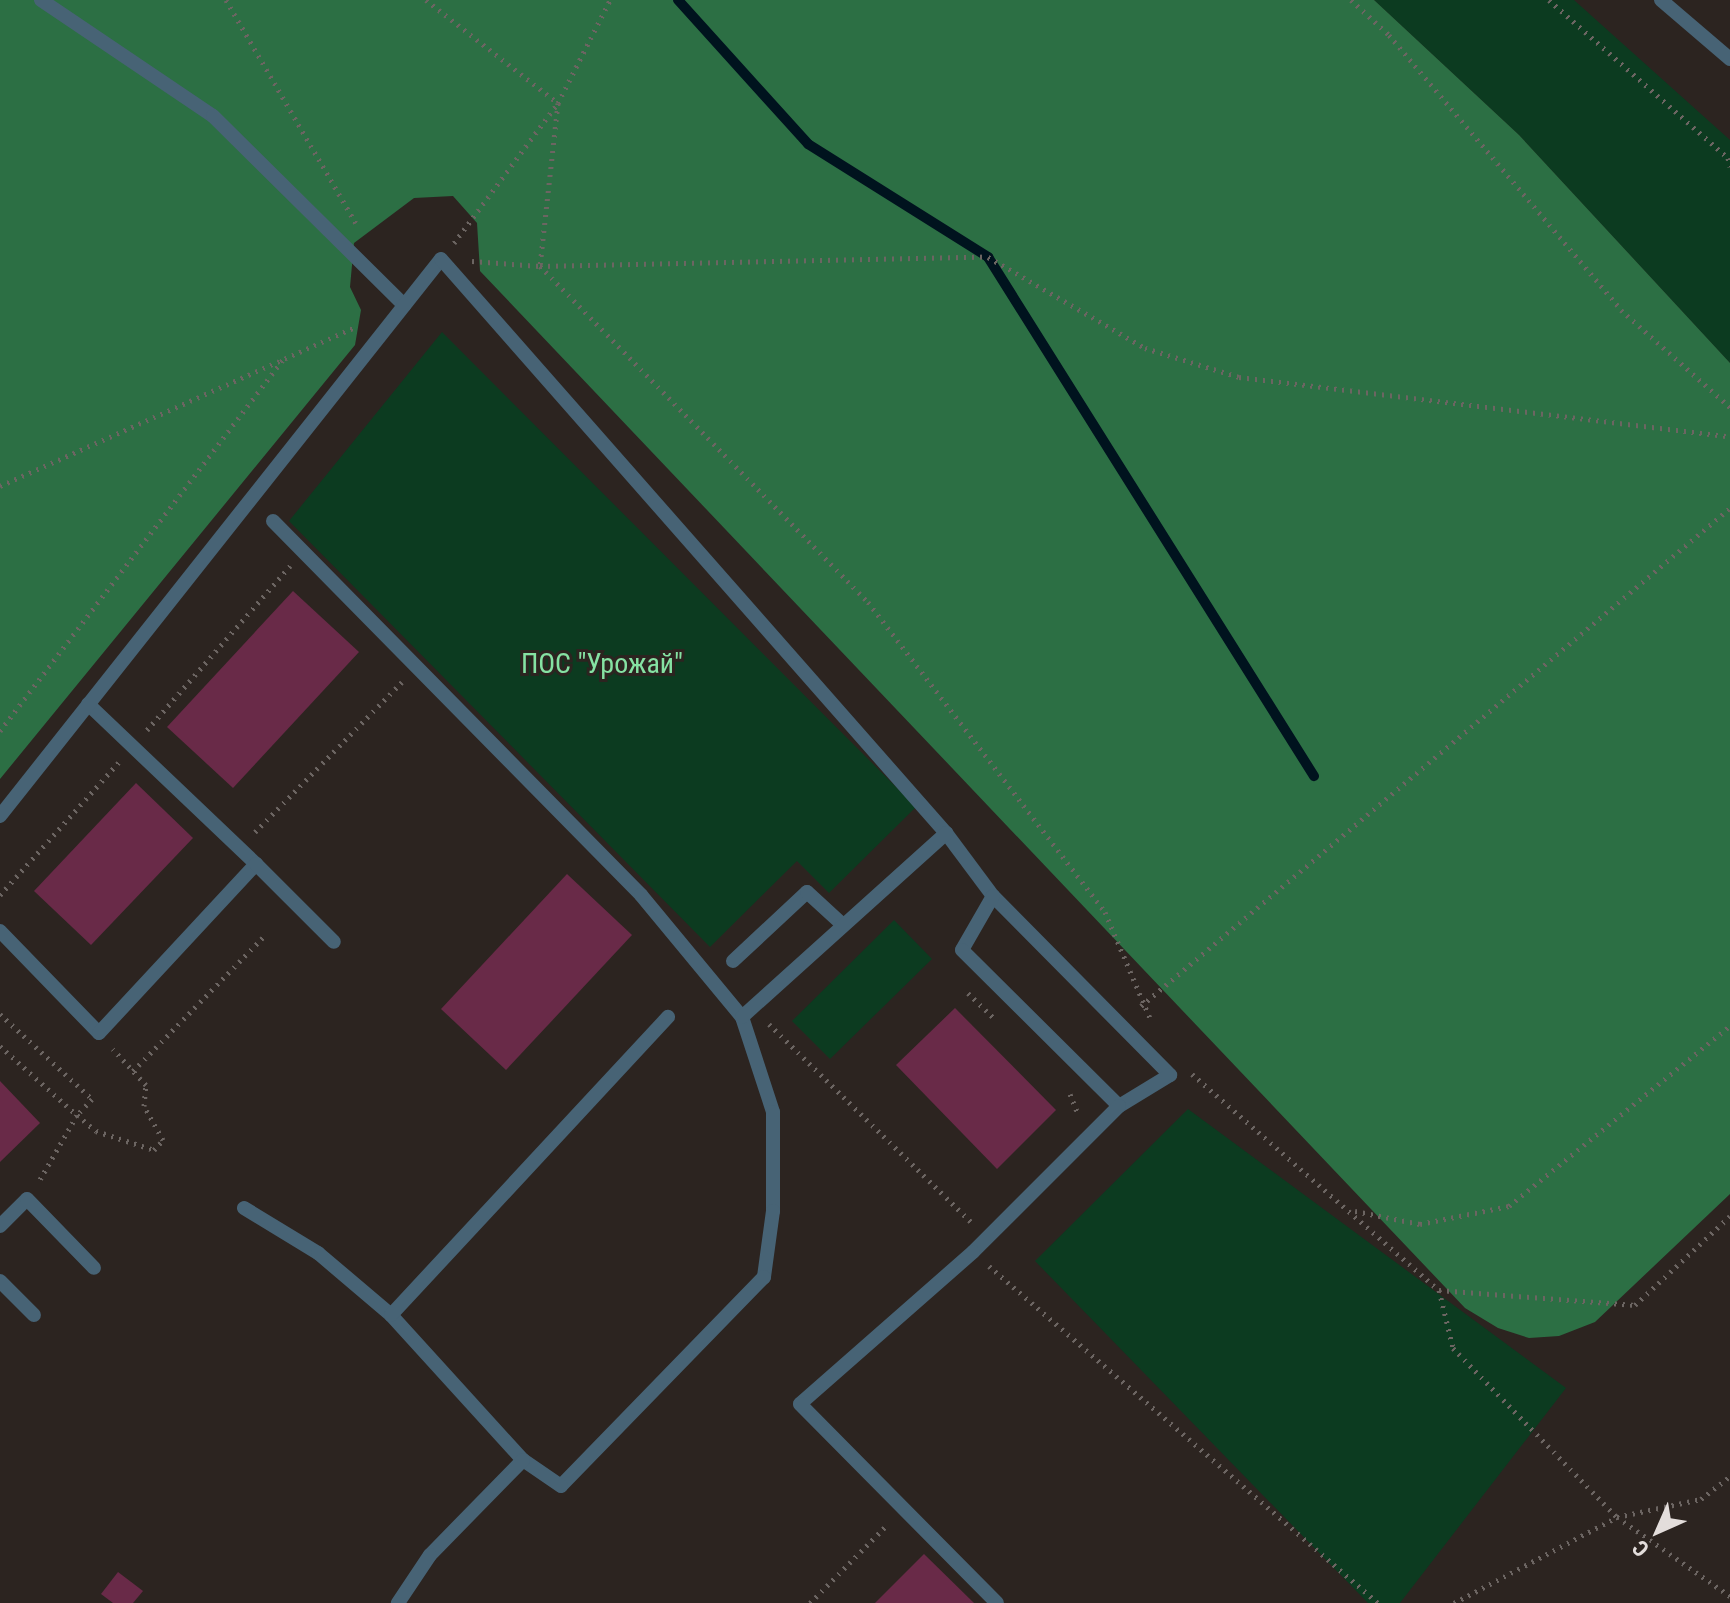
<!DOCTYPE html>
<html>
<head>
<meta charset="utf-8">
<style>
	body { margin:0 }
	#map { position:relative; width:1730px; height:1603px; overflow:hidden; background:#2c2420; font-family:"Roboto Condensed",sans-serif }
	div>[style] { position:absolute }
	.green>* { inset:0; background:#0c3b20 }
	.forest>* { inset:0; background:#2c6f44 }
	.stream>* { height:10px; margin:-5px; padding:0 5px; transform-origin:5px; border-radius:5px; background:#00131e }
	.building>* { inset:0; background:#692a48 }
	.path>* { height:5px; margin-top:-2.5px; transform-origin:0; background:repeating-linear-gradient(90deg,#6c6562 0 2px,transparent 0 8px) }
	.lane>* { height:14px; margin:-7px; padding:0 7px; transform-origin:7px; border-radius:7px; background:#476375 }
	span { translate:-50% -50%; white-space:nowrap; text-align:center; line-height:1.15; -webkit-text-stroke:6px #2c2420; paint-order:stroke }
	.park-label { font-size:28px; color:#85e2a3 }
	.north { position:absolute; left:1618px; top:1491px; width:80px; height:80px; -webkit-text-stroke:6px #2c2420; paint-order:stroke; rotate:225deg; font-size:22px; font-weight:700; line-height:32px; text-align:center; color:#e3dddb }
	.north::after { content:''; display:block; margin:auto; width:28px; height:36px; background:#e3dddb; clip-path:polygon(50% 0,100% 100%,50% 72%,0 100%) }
</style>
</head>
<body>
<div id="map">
	<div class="green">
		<div style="clip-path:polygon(1374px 0,1574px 0,1730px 140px,1730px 363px,1519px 135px)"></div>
		<div style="clip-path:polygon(442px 332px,916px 807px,829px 893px,797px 861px,710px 947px,289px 521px)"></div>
		<div style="clip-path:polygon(894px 920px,932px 959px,830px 1059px,792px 1021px)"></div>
		<div style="clip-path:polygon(1188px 1109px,1566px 1388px,1400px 1603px,1368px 1603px,1035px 1261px)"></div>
	</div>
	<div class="forest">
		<div style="clip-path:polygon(0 0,1374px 0,1519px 135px,1730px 363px,1730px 1194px,1595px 1322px,1559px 1336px,1529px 1338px,1498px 1328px,1465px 1308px,480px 271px,477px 223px,453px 196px,414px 198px,354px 243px,350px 287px,361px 310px,355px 345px,0 779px)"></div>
	</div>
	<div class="stream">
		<div style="left:678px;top:0;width:194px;rotate:47.9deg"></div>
		<div style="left:808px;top:144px;width:213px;rotate:32.1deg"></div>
		<div style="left:988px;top:257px;width:613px;rotate:57.87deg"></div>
	</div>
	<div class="building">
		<div style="clip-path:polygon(293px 591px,359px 652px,233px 788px,167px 727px)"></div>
		<div style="clip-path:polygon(136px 783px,193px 838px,91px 945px,34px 891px)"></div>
		<div style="clip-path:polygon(567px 874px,632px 935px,506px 1070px,441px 1009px)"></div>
		<div style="clip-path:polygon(955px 1008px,1056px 1110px,997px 1169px,896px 1065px)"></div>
		<div style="clip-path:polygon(0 1081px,40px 1123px,0 1162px)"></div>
		<div style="clip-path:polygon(924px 1554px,974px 1603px,875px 1603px)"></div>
		<div style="clip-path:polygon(118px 1572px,143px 1591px,133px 1603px,113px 1603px,101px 1594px)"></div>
	</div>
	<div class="path">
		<div style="left:226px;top:0;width:258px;rotate:59.8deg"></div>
		<div style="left:426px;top:0;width:167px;rotate:38deg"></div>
		<div style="left:1351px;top:0;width:52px;rotate:42.6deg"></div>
		<div style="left:1389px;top:35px;width:360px;rotate:49.8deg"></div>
		<div style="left:1621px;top:310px;width:146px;rotate:41.7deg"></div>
		<div style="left:1549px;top:0;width:239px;rotate:41.4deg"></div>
		<div style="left:1728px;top:158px;width:9px;rotate:77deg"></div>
		<div style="left:558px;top:103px;width:164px;rotate:96.3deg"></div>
		<div style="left:540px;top:266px;width:470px;rotate:45.7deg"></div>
		<div style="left:868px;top:602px;width:390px;rotate:52.6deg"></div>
		<div style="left:1105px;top:912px;width:115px;rotate:67deg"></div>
		<div style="left:454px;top:243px;width:174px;rotate:-53.4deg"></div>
		<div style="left:558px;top:103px;width:115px;rotate:-63.2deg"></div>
		<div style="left:472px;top:261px;width:68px;rotate:4.2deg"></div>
		<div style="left:540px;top:266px;width:448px;rotate:-1.2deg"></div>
		<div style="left:988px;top:257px;width:181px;rotate:30.1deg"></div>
		<div style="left:1145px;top:348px;width:98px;rotate:17.1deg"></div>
		<div style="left:1239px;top:377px;width:495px;rotate:6.9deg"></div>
		<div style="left:0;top:486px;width:391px;rotate:-24.1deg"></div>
		<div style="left:147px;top:730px;width:218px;rotate:-48.9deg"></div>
		<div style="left:0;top:731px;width:467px;rotate:-52.7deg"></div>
		<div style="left:255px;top:832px;width:210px;rotate:-45.6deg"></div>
		<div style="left:0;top:895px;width:178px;rotate:-48.2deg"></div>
		<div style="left:968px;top:993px;width:37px;rotate:44deg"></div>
		<div style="left:1141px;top:1006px;width:771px;rotate:-40.21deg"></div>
		<div style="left:0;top:1014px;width:125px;rotate:42.7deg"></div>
		<div style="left:92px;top:1099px;width:22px;rotate:133deg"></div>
		<div style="left:77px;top:1115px;width:25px;rotate:40deg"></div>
		<div style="left:96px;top:1131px;width:61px;rotate:18.1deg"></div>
		<div style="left:154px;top:1150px;width:13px;rotate:-48deg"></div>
		<div style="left:163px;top:1140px;width:39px;rotate:-119deg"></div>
		<div style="left:144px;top:1106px;width:21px;rotate:-85deg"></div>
		<div style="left:146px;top:1085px;width:49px;rotate:-132.5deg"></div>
		<div style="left:769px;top:1024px;width:286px;rotate:44.4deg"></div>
		<div style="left:0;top:1046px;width:103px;rotate:41.9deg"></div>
		<div style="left:77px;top:1115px;width:76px;rotate:119.9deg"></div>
		<div style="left:133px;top:1071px;width:191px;rotate:-45.8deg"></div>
		<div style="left:1192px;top:1074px;width:328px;rotate:41.2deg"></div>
		<div style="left:1439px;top:1290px;width:197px;rotate:4.4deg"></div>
		<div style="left:1635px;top:1305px;width:130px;rotate:-43.1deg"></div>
		<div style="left:1070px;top:1094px;width:22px;rotate:68deg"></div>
		<div style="left:1355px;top:1211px;width:66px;rotate:11.3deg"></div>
		<div style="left:1420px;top:1224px;width:91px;rotate:-11.4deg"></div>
		<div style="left:1509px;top:1206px;width:285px;rotate:-39.2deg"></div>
		<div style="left:989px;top:1266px;width:515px;rotate:40.9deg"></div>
		<div style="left:1439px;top:1290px;width:60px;rotate:76.4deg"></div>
		<div style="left:1453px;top:1348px;width:235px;rotate:45.9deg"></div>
		<div style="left:1617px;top:1517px;width:138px;rotate:35deg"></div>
		<div style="left:810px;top:1603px;width:111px;rotate:-45.4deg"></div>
		<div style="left:1454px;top:1603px;width:184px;rotate:-27.8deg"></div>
		<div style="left:1617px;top:1517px;width:86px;rotate:-12.1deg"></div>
		<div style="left:1701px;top:1499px;width:37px;rotate:-38deg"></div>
	</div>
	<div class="lane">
		<div style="left:41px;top:0;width:207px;rotate:34deg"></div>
		<div style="left:213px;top:116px;width:269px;rotate:44.7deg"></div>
		<div style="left:1661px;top:0;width:91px;rotate:40.5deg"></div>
		<div style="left:273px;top:521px;width:525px;rotate:45.46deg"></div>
		<div style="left:641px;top:895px;width:158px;rotate:50.4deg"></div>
		<div style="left:742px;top:1017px;width:100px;rotate:71.9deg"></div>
		<div style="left:773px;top:1112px;width:99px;rotate:90deg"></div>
		<div style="left:773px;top:1211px;width:67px;rotate:97.8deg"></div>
		<div style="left:764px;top:1277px;width:291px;rotate:134.2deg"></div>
		<div style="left:561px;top:1486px;width:46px;rotate:-145.6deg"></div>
		<div style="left:88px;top:704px;width:232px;rotate:43.6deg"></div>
		<div style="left:0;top:816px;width:710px;rotate:-51.63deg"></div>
		<div style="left:441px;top:259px;width:765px;rotate:48.66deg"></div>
		<div style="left:946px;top:833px;width:79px;rotate:53.3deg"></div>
		<div style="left:993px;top:896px;width:252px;rotate:45.3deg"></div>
		<div style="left:1170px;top:1075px;width:60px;rotate:148.7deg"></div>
		<div style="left:993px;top:896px;width:62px;rotate:119.9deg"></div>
		<div style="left:962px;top:950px;width:221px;rotate:44.8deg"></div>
		<div style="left:1119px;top:1106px;width:206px;rotate:135deg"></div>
		<div style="left:973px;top:1252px;width:230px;rotate:138.7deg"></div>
		<div style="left:800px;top:1404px;width:280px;rotate:45.3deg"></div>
		<div style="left:0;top:931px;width:142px;rotate:45.9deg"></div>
		<div style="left:99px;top:1033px;width:231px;rotate:-47.1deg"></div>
		<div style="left:256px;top:864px;width:110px;rotate:45deg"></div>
		<div style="left:733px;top:961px;width:101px;rotate:-43deg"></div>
		<div style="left:807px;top:892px;width:49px;rotate:42.5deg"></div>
		<div style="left:742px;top:1017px;width:275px;rotate:-42deg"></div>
		<div style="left:244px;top:1208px;width:87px;rotate:31.3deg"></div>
		<div style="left:318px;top:1253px;width:96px;rotate:40.3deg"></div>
		<div style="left:391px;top:1315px;width:196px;rotate:47.7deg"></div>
		<div style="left:523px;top:1460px;width:133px;rotate:134.4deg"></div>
		<div style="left:430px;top:1555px;width:58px;rotate:123.7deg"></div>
		<div style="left:0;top:1226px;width:38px;rotate:-45deg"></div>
		<div style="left:27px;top:1199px;width:96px;rotate:45.8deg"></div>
		<div style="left:0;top:1281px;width:48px;rotate:45deg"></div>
		<div style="left:391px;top:1315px;width:407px;rotate:-47.1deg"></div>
	</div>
	<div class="park-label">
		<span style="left:602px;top:664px">ПОС "Урожай"</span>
	</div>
	<div class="north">С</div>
</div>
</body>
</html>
